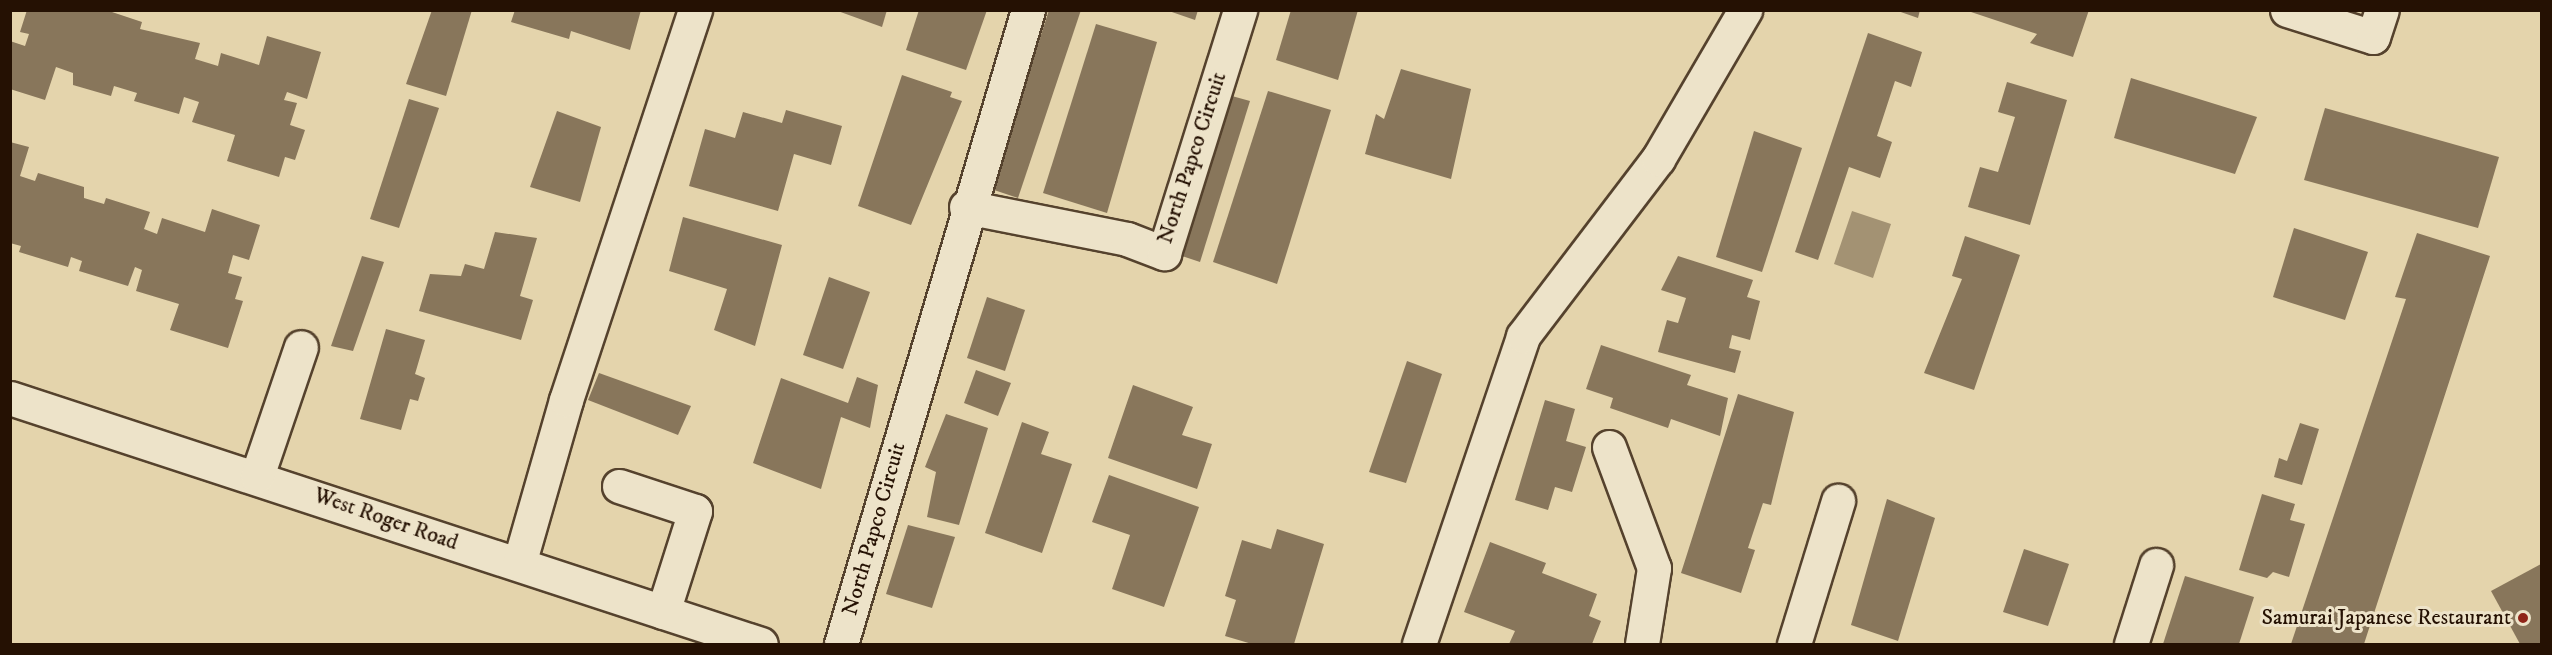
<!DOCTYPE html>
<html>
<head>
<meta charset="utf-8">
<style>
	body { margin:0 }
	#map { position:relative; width:2552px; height:655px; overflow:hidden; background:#e4d4ac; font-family:"IM FELL DW Pica",serif }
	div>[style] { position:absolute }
	.water>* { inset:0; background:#a39273 }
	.building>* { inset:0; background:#88765b }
	.roads { filter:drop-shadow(2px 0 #55422d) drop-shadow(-2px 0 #55422d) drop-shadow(0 2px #55422d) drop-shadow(0 -2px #55422d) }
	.minor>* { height:33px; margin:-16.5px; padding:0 16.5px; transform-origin:16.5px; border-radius:16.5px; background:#ede3c9 }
	.dots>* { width:16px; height:16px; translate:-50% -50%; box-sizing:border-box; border:3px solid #ede3c9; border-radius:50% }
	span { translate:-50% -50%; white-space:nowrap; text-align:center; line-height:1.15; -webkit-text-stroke:6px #ede3c9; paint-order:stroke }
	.street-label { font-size:22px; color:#251103 }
	.poi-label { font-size:22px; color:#251103 }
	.right { translate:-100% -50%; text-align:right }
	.frame { position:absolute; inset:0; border:12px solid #251103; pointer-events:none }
</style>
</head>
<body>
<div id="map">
	<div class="water">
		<div style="clip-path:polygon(1852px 211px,1891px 224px,1873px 278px,1834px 264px)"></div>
	</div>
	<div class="building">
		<div style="clip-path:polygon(27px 10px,106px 10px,142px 22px,140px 29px,200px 43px,195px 59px,218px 66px,221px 53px,259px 65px,267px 36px,321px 52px,307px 99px,287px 92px,284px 100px,297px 103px,290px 125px,305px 130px,295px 160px,285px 157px,279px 177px,227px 161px,235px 135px,192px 122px,199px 102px,184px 97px,179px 114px,134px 101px,137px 93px,114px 86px,111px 96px,73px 85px,73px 73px,56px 67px,45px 100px,10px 89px,10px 41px,25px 46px,29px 34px,20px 32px)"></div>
		<div style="clip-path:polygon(432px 10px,472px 10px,446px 96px,406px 84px)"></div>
		<div style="clip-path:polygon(515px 10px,641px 10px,630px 50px,571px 31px,569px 39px,511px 22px)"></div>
		<div style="clip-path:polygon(835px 10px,887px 10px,882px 27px)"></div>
		<div style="clip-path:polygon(919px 10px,987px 10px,966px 70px,906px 50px)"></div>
		<div style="clip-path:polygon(1049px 10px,1081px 10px,1018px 198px,991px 189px)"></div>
		<div style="clip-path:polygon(1166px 10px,1198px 10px,1195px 20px)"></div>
		<div style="clip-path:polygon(1291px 10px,1358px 10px,1338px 80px,1276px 60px)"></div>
		<div style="clip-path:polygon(1895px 10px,1920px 10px,1918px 18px)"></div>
		<div style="clip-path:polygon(2089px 10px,2073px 57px,2030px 43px,2037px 34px,1968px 11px)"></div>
		<div style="clip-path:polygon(1096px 24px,1157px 42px,1107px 213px,1043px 193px)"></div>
		<div style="clip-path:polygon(1868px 33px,1922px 52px,1911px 87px,1895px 81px,1877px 136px,1892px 142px,1880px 178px,1849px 167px,1818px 260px,1795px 252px)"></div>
		<div style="clip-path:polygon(1401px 69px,1471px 89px,1451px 179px,1365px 154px,1376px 114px,1384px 119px)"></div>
		<div style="clip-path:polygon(902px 75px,952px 92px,950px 97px,962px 101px,911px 225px,858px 206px)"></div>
		<div style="clip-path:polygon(2131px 78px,2257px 117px,2235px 174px,2114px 138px)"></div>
		<div style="clip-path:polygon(2007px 82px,2067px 100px,2030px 225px,1968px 207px,1980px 167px,1998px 172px,2015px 117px,1998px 112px)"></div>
		<div style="clip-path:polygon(1268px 91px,1331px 110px,1277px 284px,1213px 262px)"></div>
		<div style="clip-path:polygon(1221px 93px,1250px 101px,1200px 262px,1173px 253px)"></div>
		<div style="clip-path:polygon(409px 99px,439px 108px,399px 228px,370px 219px)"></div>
		<div style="clip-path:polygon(2325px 108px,2499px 157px,2478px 228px,2304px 180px)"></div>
		<div style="clip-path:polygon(786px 110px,842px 126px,831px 165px,794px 154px,778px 211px,689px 186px,705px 129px,735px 138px,743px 112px,782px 123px)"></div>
		<div style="clip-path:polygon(557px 111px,601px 127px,580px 202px,530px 187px)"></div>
		<div style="clip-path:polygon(1754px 131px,1802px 148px,1762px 272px,1716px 257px)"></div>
		<div style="clip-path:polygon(10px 142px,29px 147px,20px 176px,35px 181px,38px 173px,84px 187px,84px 198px,104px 204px,106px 198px,150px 212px,144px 229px,157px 234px,162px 218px,205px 232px,212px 209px,260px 225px,249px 260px,233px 255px,228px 273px,242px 277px,235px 299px,243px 301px,228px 348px,170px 330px,179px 304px,136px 291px,142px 270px,135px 267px,128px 286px,79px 271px,82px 261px,71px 257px,68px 267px,19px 252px,21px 246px,10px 243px)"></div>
		<div style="clip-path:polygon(683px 217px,782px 245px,755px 346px,714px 330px,727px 289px,669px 271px)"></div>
		<div style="clip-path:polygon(2294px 228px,2368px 252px,2345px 320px,2273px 297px)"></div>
		<div style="clip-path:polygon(495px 232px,537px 238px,520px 296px,533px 300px,521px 340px,419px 311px,430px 274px,461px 276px,465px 264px,484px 269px)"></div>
		<div style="clip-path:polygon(2417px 233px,2490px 256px,2364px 644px,2291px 644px,2406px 299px,2395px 297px)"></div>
		<div style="clip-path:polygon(1965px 236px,2020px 255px,1974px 390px,1924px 373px,1962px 279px,1952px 276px)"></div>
		<div style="clip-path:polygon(362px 256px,384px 262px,353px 351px,331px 346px)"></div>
		<div style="clip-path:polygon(1678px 256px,1753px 280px,1747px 297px,1760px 301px,1750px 340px,1732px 335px,1729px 348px,1741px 351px,1735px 373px,1658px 352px,1667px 320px,1678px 323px,1686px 298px,1661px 290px)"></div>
		<div style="clip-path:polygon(829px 277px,870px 292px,843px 369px,803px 355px)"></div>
		<div style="clip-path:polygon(987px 297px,1025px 310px,1005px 371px,967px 358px)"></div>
		<div style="clip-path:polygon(386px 329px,425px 340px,415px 374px,425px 378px,418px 401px,410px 399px,401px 430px,360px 419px)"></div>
		<div style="clip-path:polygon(1601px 345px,1691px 375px,1687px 385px,1728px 398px,1720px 436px,1671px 419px,1668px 428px,1610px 408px,1613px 398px,1586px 389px)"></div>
		<div style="clip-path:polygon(1407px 361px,1442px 374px,1406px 483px,1369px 472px)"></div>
		<div style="clip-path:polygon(976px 370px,1011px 383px,998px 416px,964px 403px)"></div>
		<div style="clip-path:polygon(599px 373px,691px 406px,678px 435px,588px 400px)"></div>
		<div style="clip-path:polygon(857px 377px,878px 385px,870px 428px,841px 417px,821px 489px,753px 463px,781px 378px,848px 403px)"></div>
		<div style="clip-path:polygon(1133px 385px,1193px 407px,1182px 435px,1212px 444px,1197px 489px,1108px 458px)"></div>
		<div style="clip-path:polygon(1738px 394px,1794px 412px,1771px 505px,1763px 503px,1748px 548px,1755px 550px,1741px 593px,1681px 573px)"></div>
		<div style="clip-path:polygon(1545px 400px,1575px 409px,1566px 441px,1586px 447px,1572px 492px,1555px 487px,1548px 510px,1515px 500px)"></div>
		<div style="clip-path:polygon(946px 414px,988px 428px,959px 525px,927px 517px,936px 472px,925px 467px)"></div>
		<div style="clip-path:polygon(1022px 422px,1049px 432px,1041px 454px,1072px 464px,1042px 553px,985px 533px)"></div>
		<div style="clip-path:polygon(2300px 423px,2319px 429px,2302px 485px,2274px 477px,2279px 458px,2287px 461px)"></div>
		<div style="clip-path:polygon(1109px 475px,1199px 507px,1164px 607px,1112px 589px,1130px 535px,1092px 522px)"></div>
		<div style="clip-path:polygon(2262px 494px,2295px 504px,2290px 520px,2305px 524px,2289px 577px,2273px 572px,2267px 578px,2239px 570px)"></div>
		<div style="clip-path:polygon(1887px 499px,1935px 518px,1898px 641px,1851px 625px)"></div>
		<div style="clip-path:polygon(908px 525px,955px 537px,932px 608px,886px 594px)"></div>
		<div style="clip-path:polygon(1277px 529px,1324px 544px,1294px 644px,1252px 644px,1225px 636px,1236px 600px,1225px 596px,1242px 540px,1271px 549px)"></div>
		<div style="clip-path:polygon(1490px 542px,1546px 563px,1542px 573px,1597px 594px,1589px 616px,1601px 621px,1592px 644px,1509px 644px,1515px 631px,1464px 612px)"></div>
		<div style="clip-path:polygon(2024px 549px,2069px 564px,2048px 626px,2003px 612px)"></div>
		<div style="clip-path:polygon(2541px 564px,2541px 644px,2520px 644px,2491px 591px)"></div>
		<div style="clip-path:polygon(2185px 576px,2254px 597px,2239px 644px,2163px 644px)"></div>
	</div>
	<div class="roads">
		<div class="minor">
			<div style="left:2287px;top:10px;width:90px;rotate:17.4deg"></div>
			<div style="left:2373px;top:37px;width:28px;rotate:-72deg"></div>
			<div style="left:966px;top:207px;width:164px;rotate:11.2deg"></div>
			<div style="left:1127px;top:239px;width:40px;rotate:21deg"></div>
			<div style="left:1164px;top:253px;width:255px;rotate:-72.6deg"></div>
			<div style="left:10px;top:398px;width:790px;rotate:18.14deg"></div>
			<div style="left:1609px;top:447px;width:129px;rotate:69.6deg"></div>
			<div style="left:1654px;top:568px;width:77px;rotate:99deg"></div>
			<div style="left:257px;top:476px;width:136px;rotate:-71.2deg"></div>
			<div style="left:619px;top:486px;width:80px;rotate:18.2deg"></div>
			<div style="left:695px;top:511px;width:106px;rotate:107.6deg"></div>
			<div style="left:519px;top:564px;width:171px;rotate:-74deg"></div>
			<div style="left:566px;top:400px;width:411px;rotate:-71.7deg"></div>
			<div style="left:841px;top:644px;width:661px;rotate:-73.57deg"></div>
			<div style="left:1419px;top:644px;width:325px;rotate:-71.3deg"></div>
			<div style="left:1523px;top:336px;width:223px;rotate:-52.7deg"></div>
			<div style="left:1658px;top:159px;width:173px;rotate:-59.7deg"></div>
			<div style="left:1794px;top:644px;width:150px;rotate:-72.9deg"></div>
			<div style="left:2131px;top:644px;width:83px;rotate:-72.4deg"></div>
		</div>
	</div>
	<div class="dots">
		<div style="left:2523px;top:618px;background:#8f2418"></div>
	</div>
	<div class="street-label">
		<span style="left:1192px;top:158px;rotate:-72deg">North Papco Circuit</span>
		<span style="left:386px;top:519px;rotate:19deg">West Roger Road</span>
		<span style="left:874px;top:529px;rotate:-74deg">North Papco Circuit</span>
	</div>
	<div class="poi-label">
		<span class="right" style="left:2511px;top:618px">Samurai Japanese Restaurant</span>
	</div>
	<div class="frame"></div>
</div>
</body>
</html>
